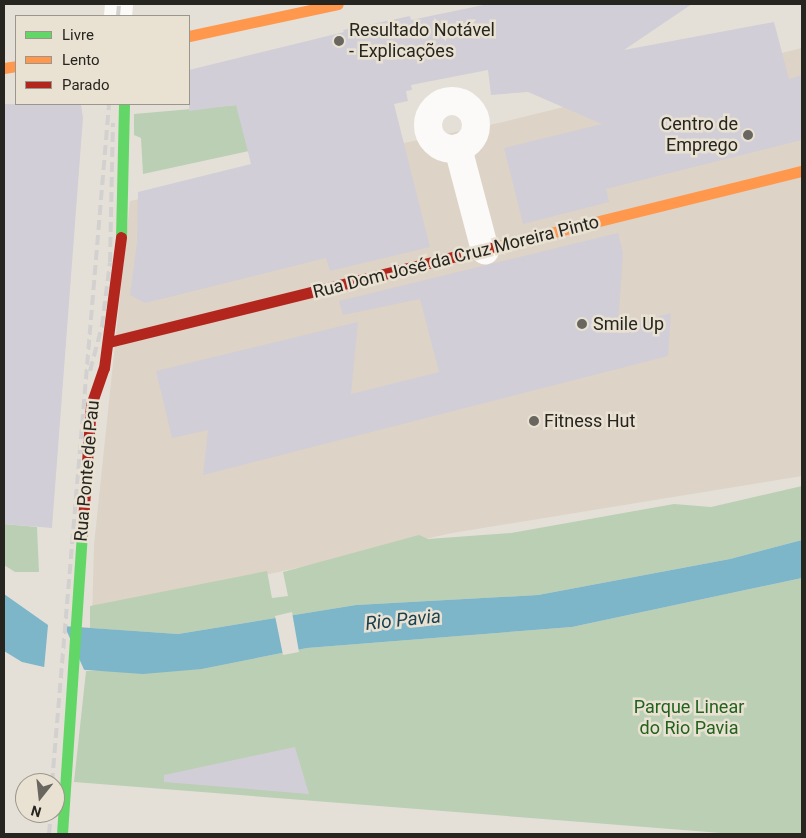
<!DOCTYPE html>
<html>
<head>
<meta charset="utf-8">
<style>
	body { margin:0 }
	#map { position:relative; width:806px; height:838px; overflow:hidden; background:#e4e0d8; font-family:Roboto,sans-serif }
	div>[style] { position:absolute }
	.commercial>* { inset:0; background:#ddd3c6 }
	.green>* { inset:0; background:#bbcfb4 }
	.water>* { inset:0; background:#7db5c9 }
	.pier>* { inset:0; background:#e4e0d8 }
	.building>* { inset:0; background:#d1ced7 }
	.street>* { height:28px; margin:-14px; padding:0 14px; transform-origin:14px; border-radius:14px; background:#fbfaf9 }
	.street>.ring { margin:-14px; padding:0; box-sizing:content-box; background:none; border:28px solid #fbfaf9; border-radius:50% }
	.fast>* { height:11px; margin:-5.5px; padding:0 5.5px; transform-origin:5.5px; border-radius:5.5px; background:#63d668 }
	.slow>* { height:11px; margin:-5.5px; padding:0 5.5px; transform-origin:5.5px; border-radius:5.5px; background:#ff974d }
	.jam>* { height:11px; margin:-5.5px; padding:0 5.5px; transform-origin:5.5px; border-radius:5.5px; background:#b3261e }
	.rail>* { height:4px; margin-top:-2px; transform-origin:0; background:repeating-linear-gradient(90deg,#d2d1cf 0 10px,transparent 0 15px) }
	.dots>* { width:14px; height:14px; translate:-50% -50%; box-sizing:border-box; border:2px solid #e9e2d3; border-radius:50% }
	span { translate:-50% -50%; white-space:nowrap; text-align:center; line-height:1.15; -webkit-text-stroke:5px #e9e2d3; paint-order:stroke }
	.poi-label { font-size:18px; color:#27251f }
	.left { translate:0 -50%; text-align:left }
	.right { translate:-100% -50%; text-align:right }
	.street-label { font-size:18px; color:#27251f }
	.park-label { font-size:18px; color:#21621c }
	.water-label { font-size:19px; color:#1c414f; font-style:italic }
	.frame { position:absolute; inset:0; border:5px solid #27251f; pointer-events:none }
	.legend { position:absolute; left:15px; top:15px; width:175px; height:90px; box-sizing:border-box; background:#e9e2d3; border:1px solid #9b968b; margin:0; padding:6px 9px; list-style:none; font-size:15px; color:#27251f }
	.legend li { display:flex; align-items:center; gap:10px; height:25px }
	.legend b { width:25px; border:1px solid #9b968b }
	.north { position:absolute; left:15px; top:773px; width:50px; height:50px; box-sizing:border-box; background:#e9e2d3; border:1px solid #9b968b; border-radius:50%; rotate:196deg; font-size:14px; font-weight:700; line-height:20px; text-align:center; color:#27251f }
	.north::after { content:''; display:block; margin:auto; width:18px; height:22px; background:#696660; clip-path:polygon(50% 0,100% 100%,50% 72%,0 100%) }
</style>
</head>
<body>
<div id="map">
	<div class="commercial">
		<div style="clip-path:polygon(802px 48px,802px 476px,452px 533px,194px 591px,92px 620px,94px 545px,130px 201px,503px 122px)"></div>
	</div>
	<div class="green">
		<div style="clip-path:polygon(237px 105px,249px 151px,143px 174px,141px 138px,134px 135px,134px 114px)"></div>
		<div style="clip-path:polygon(802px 486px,802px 540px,730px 559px,538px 595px,356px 605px,178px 634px,90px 628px,90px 606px,267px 571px,272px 598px,288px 596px,283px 572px,419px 535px,428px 539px,511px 533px,674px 504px,711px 507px)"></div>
		<div style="clip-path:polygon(4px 524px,37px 527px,39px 572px,15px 572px,4px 565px)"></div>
		<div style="clip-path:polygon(802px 578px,802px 834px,734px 834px,74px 782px,86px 671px,202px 669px,307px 648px,572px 627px)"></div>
	</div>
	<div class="water">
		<div style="clip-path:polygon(802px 540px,802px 578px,572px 627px,307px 648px,202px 669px,143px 674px,44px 667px,22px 662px,4px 651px,4px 594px,48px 625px,178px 634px,356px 605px,538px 595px,730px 559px)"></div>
	</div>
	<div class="pier">
		<div style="clip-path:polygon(292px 612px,299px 652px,283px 655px,275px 616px)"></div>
		<div style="clip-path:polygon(48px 625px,64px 625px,86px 674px,44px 669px)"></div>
	</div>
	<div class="building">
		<div style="clip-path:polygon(488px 4px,692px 4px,624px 50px,774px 22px,789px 79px,802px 75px,802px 140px,606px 189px,609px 202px,523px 224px,504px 148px,602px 124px,528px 92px,491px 95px,488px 70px,411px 85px,412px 90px,406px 91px,408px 101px,394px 104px,430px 247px,330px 271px,326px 258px,145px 303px,130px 295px,137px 243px,138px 192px,251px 164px,236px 105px,189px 111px,189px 70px,344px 32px,343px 30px,410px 16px,411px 20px)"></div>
		<div style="clip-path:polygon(4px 104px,81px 104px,83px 118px,52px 528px,4px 524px)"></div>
		<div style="clip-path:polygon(618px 233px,623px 253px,618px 327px,671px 313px,668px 356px,203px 475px,208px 430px,172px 438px,156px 371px,358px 322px,351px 394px,439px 372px,420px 299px,343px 315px,339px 301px)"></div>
		<div style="clip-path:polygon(295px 747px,309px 794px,164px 782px,164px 775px)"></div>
	</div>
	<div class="street">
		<div style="left:118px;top:16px;width:12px;rotate:-85deg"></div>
		<div class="ring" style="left:428px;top:101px;width:20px;height:20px"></div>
		<div style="left:458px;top:148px;width:106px;rotate:75.2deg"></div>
	</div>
	<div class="fast">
		<div style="left:121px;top:237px;width:133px;rotate:-88.7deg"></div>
		<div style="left:62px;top:834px;width:299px;rotate:-86.2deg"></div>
	</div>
	<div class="slow">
		<div style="left:189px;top:36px;width:152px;rotate:-12.1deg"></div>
		<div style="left:4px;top:68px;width:12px;rotate:-9deg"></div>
		<div style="left:490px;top:248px;width:321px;rotate:-13.9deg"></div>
	</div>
	<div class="jam">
		<div style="left:109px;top:342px;width:392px;rotate:-13.9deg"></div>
		<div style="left:82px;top:536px;width:131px;rotate:-86.1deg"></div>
		<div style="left:91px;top:405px;width:39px;rotate:-71deg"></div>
		<div style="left:104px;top:368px;width:132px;rotate:-82.6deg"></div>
	</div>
	<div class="rail">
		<div style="left:118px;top:16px;width:12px;rotate:-85deg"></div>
		<div style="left:90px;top:371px;width:47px;rotate:-75.1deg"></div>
		<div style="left:102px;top:326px;width:64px;rotate:-82.9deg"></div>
		<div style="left:110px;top:262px;width:139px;rotate:-88.8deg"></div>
		<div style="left:52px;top:783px;width:681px;rotate:-85.2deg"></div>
		<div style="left:49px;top:834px;width:21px;rotate:-85deg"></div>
	</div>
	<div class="dots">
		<div style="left:339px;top:41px;background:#696660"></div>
		<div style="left:748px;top:135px;background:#696660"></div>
		<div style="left:582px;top:324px;background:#696660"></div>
		<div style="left:534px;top:421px;background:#696660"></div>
	</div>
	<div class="poi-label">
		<span class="left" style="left:349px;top:41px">Resultado Notável<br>- Explicações</span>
		<span class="right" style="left:738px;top:135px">Centro de<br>Emprego</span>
		<span class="left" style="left:593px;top:324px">Smile Up</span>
		<span class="left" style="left:544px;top:421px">Fitness Hut</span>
	</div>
	<div class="street-label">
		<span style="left:456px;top:257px;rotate:-14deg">Rua Dom José da Cruz Moreira Pinto</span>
		<span style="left:87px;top:471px;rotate:-85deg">Rua Ponte de Pau</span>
	</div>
	<div class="park-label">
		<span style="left:689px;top:718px">Parque Linear<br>do Rio Pavia</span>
	</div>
	<div class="water-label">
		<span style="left:403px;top:620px;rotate:-6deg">Rio Pavia</span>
	</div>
	<div class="frame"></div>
	<ul class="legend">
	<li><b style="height:6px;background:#63d668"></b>Livre</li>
	<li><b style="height:6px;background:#ff974d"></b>Lento</li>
	<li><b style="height:6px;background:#b3261e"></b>Parado</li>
	</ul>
	<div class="north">N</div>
</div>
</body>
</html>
